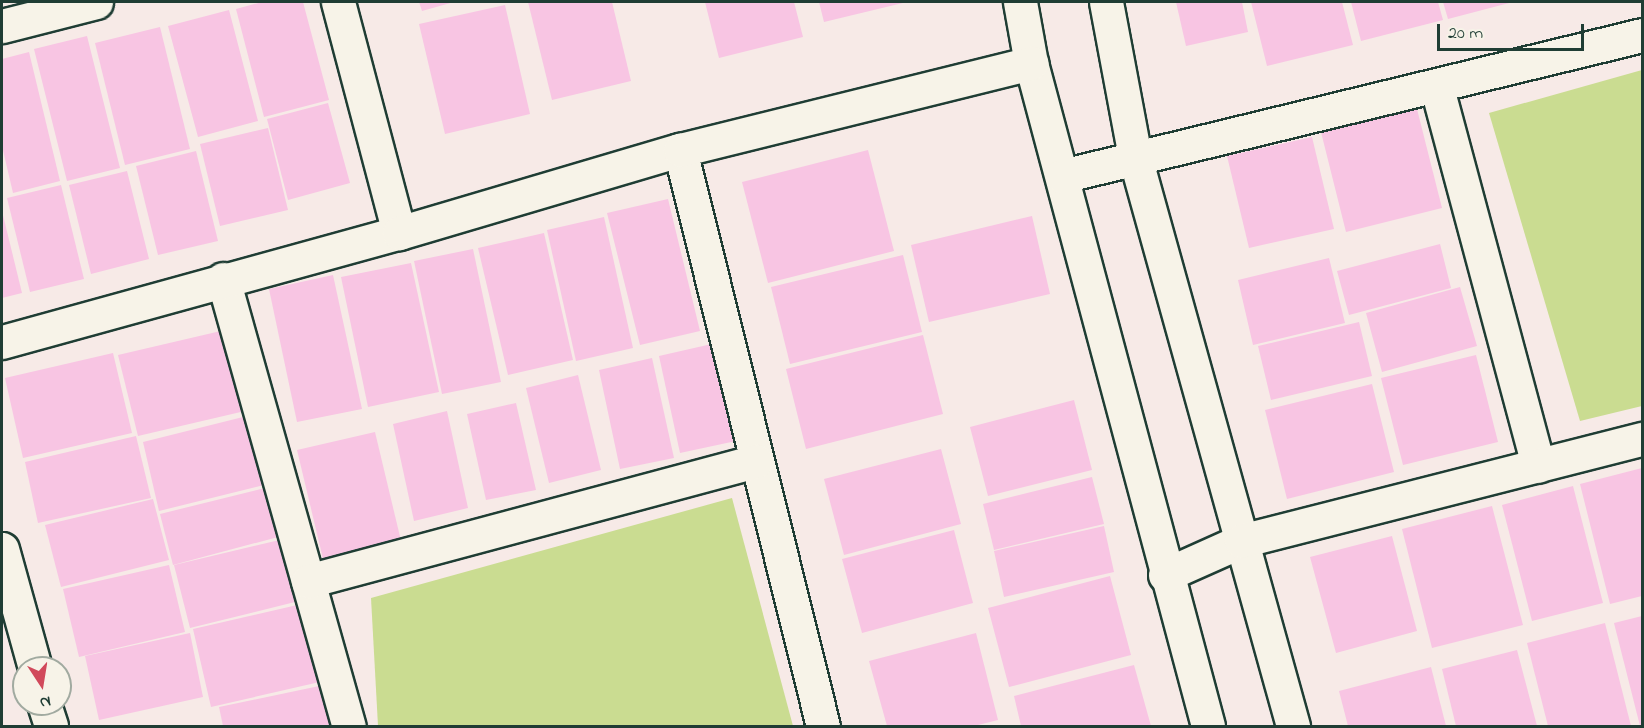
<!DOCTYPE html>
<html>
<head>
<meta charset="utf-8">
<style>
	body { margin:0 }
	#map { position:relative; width:1644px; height:728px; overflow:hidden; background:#f7eae7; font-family:"Indie Flower",sans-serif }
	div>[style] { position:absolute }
	.green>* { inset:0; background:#cadc91 }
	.building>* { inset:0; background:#f8c5e3 }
	.roads { filter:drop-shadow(2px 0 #1f3d34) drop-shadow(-2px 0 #1f3d34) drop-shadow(0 2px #1f3d34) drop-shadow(0 -2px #1f3d34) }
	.minor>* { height:33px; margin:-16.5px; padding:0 16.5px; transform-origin:16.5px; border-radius:16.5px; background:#f7f3e8 }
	span { translate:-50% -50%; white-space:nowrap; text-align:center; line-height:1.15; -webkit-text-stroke:4.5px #f7f3e8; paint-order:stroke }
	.frame { position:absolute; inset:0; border:3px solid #1f3d34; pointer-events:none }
	.north { position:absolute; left:12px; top:656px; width:60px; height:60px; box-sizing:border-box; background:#f7f3e8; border:2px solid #a1aaa0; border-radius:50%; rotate:168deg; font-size:16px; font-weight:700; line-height:24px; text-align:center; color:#1f3d34 }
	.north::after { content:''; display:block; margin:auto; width:21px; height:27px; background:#d1495b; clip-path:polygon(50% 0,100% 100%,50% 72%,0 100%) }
	.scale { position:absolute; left:1437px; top:24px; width:147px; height:27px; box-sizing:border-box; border:3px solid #1f3d34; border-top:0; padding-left:8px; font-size:18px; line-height:21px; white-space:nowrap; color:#1f3d34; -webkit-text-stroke:4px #f7f3e8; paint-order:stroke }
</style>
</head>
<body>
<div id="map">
	<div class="green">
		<div style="clip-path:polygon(1642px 70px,1642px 406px,1580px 421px,1489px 113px)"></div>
		<div style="clip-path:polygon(732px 498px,793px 726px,378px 726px,371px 598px)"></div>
	</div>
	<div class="building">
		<div style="clip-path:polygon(262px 2px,303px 2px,329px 100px,264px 117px,236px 9px)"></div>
		<div style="clip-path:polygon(419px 2px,454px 2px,422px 11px)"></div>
		<div style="clip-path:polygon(528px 2px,612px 2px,631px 81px,552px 100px)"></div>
		<div style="clip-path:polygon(705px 2px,794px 2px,803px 37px,719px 58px)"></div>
		<div style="clip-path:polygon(819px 2px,907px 2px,824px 22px)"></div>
		<div style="clip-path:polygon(1176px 2px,1242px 2px,1248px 32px,1186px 46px)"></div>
		<div style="clip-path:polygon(1251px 2px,1342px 2px,1353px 45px,1267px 66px)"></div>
		<div style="clip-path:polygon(1351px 2px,1438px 2px,1443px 20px,1361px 41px)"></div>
		<div style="clip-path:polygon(1443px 2px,1513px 2px,1448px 19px)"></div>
		<div style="clip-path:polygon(505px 5px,530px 114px,445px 134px,419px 24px)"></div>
		<div style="clip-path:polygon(229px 10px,258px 121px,198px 137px,168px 26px)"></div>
		<div style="clip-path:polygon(160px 27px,190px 149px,125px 165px,95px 43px)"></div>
		<div style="clip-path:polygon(87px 36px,120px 168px,67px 181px,34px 49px)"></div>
		<div style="clip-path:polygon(29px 52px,60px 181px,13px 193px,2px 146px,2px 59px)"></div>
		<div style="clip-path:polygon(328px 103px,350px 183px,288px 200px,267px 119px)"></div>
		<div style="clip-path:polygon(1417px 109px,1442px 208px,1346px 232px,1321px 132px)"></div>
		<div style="clip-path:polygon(268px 128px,288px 210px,220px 226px,200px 144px)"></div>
		<div style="clip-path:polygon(1312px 137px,1334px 229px,1249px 248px,1227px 156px)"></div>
		<div style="clip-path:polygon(868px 150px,894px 251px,768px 283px,742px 182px)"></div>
		<div style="clip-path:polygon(196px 151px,218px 241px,158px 255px,136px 166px)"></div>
		<div style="clip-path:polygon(127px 171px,149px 259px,91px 274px,69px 185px)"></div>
		<div style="clip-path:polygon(61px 185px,84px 279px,30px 292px,7px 198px)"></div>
		<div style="clip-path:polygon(668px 199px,700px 331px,640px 345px,607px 213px)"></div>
		<div style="clip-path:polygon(2px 211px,22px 293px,2px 298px)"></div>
		<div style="clip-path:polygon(1032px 216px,1050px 294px,929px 322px,911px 245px)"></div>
		<div style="clip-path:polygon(604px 217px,633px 348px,576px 361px,547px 230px)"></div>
		<div style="clip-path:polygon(544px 233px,573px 360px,508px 375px,478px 248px)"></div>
		<div style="clip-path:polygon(1440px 244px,1451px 288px,1349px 315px,1337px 271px)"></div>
		<div style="clip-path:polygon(473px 249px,501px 382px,442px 394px,414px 261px)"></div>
		<div style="clip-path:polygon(903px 255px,922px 332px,790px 364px,771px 287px)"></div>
		<div style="clip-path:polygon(1329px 258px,1345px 323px,1253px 345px,1238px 280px)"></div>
		<div style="clip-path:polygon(411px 263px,439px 392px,368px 407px,341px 277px)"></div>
		<div style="clip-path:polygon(333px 275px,362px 409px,297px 422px,269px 289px)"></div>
		<div style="clip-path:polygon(1460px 287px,1477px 346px,1382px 372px,1366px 313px)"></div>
		<div style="clip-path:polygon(1359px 322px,1372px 376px,1271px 400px,1258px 346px)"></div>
		<div style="clip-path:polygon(225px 330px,245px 411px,138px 436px,118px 355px)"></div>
		<div style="clip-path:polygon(923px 335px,943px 414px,806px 449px,786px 369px)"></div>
		<div style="clip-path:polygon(716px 343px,736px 441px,680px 453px,659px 356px)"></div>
		<div style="clip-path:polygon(113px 353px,132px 433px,23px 458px,5px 378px)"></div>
		<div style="clip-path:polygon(1476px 355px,1498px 442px,1403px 465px,1381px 378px)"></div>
		<div style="clip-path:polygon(652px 358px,674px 458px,620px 469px,599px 370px)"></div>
		<div style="clip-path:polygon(578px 375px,601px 470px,549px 483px,526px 388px)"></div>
		<div style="clip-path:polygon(1372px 384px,1394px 472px,1287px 499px,1265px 410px)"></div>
		<div style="clip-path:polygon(1074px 400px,1092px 470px,988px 496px,970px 427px)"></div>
		<div style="clip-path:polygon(516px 403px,536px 490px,486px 500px,467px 414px)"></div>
		<div style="clip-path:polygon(447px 411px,468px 508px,414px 521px,393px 424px)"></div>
		<div style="clip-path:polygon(247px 416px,264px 485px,159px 511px,143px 442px)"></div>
		<div style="clip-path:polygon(375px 432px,402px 545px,324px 563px,297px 450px)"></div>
		<div style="clip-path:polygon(136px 436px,151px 498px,38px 523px,25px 462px)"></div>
		<div style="clip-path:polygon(941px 449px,961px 524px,844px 555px,824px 479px)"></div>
		<div style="clip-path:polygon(1642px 468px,1642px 596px,1610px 604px,1580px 484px)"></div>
		<div style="clip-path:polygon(1092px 477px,1104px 524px,994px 550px,983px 504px)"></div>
		<div style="clip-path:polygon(1573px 486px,1603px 603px,1532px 621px,1502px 505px)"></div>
		<div style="clip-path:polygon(265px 488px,278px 537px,173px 565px,160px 514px)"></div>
		<div style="clip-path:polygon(153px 499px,169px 560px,61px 587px,45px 525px)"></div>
		<div style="clip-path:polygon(1492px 506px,1523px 625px,1432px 648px,1402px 529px)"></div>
		<div style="clip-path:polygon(1104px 526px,1114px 572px,1004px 597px,994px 551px)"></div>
		<div style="clip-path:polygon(954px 530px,973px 603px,862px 633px,842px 559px)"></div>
		<div style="clip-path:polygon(1392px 536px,1417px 631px,1336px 653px,1310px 557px)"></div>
		<div style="clip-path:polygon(288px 538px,303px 600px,190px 628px,174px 565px)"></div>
		<div style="clip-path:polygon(169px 565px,185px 632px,79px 657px,63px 589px)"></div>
		<div style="clip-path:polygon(1110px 576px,1131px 655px,1009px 687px,988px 608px)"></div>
		<div style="clip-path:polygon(306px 603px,324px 681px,211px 707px,193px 629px)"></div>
		<div style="clip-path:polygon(1642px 616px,1642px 726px,1640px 726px,1614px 623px)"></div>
		<div style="clip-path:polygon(1605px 623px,1631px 726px,1548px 726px,1527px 643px)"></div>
		<div style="clip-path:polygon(190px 633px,203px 697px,99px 720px,85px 656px)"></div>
		<div style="clip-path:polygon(976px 633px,998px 720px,974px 726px,887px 726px,869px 661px)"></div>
		<div style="clip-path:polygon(1517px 650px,1537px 726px,1456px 726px,1442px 669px)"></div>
		<div style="clip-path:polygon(1134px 665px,1151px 726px,1021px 726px,1014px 696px)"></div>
		<div style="clip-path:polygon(1431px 667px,1446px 726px,1348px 726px,1339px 691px)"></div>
		<div style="clip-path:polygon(324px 685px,332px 726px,223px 726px,219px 707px)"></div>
	</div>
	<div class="roads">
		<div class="minor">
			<div style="left:338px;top:2px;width:239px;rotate:75.2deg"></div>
			<div style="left:1020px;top:2px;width:62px;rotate:79.8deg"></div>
			<div style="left:1031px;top:63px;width:686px;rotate:75.05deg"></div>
			<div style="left:1106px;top:2px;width:158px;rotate:79.4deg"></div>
			<div style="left:1135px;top:157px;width:591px;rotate:74.48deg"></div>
			<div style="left:2px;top:26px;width:97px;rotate:-14.3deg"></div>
			<div style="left:1437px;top:88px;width:391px;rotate:75deg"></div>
			<div style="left:680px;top:150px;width:593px;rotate:76.06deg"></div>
			<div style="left:1062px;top:176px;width:597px;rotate:-13.66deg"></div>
			<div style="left:223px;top:279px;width:464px;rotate:74.3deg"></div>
			<div style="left:2px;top:342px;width:412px;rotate:-15.4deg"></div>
			<div style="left:399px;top:233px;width:293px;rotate:-16.5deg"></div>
			<div style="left:680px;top:150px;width:362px;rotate:-13.9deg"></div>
			<div style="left:2px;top:549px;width:123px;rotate:74.5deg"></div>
			<div style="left:1165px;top:575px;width:83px;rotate:-24.1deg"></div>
			<div style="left:1241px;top:541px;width:414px;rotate:-14.3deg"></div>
			<div style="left:308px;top:581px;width:464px;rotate:-15deg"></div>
			<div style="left:44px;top:704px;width:23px;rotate:72deg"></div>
		</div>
	</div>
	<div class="frame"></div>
	<div class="north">N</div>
	<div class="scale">20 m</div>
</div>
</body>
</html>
